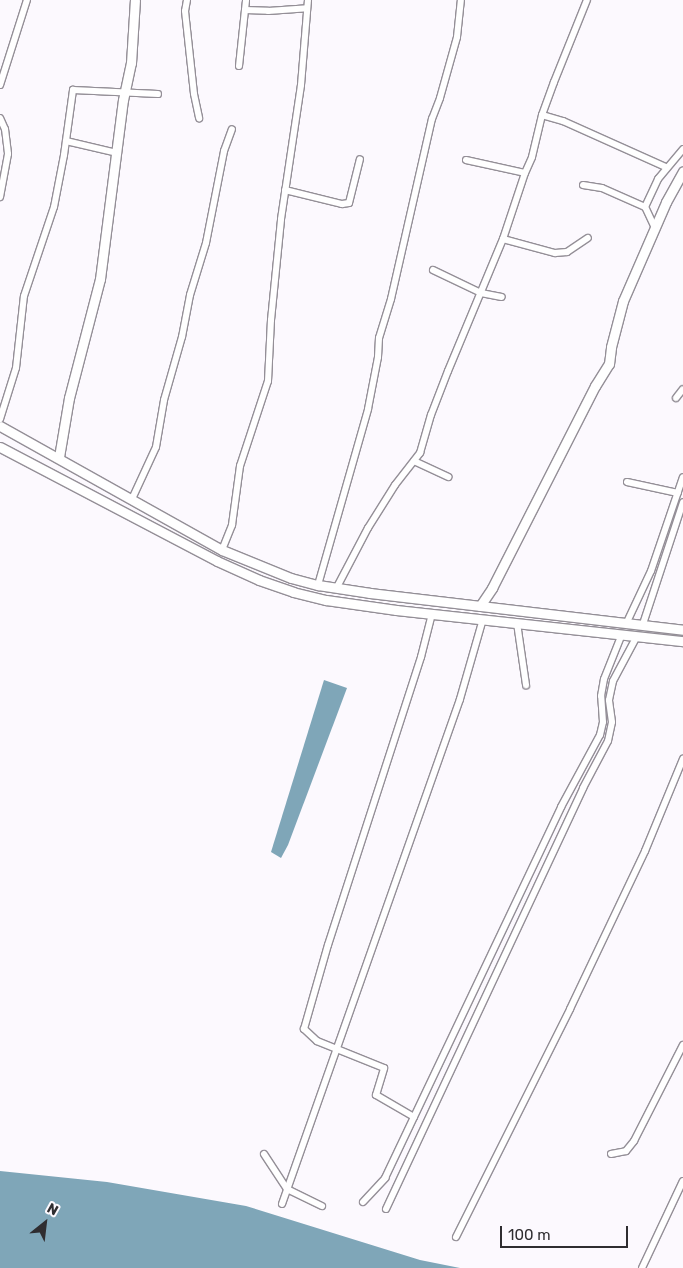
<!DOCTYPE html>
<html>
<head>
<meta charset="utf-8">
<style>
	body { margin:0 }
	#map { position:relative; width:683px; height:1268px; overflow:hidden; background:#fcf9fe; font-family:Rubik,sans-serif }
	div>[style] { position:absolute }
	.water>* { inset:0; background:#7fa6b8 }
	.roads { filter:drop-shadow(1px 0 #948f97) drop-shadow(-1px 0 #948f97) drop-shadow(0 1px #948f97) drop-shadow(0 -1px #948f97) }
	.street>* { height:6px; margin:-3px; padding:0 3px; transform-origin:3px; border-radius:3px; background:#fff }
	.secondary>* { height:9px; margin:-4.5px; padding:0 4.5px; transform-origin:4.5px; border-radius:4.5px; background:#fff }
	span { translate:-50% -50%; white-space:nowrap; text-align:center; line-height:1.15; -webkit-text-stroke:5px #fcf9fe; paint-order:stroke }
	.north { position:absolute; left:20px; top:1198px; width:50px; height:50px; -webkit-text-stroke:4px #fcf9fe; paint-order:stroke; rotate:29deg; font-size:14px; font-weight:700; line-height:20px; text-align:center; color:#2f2d30 }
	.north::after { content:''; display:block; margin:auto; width:18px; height:22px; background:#2f2d30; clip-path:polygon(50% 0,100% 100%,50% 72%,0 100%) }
	.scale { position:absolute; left:500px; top:1226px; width:128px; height:22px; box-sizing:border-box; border:2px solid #2f2d30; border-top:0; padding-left:6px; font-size:15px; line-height:18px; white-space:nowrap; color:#2f2d30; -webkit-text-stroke:4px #fcf9fe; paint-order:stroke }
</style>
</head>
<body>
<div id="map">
	<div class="water">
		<div style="clip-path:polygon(324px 680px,347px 688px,288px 845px,281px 858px,271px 852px)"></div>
		<div style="clip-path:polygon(0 1171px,107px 1182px,246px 1206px,420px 1260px,460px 1268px,0 1268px)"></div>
	</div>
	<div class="roads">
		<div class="street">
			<div style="left:187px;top:0;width:11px;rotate:100deg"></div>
			<div style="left:185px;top:11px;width:83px;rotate:83.8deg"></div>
			<div style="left:194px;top:94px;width:25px;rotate:78deg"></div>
			<div style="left:245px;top:10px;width:23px;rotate:2deg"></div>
			<div style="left:268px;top:11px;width:39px;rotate:-4deg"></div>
			<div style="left:239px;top:66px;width:66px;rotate:-83.9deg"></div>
			<div style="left:0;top:85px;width:89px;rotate:-72.4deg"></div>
			<div style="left:542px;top:115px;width:22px;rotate:16deg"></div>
			<div style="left:563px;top:121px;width:113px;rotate:24.1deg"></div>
			<div style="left:0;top:118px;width:12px;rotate:66deg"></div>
			<div style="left:5px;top:129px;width:25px;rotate:83deg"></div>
			<div style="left:8px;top:154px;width:44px;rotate:100.5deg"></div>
			<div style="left:66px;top:141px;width:52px;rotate:13.2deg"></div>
			<div style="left:466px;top:160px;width:60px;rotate:12.4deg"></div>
			<div style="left:583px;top:185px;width:19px;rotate:9deg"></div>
			<div style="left:602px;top:188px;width:47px;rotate:23.8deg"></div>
			<div style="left:285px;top:190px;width:59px;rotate:13.8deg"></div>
			<div style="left:342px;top:204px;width:7px;rotate:-8deg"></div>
			<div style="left:349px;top:203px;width:45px;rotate:-76deg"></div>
			<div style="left:655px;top:228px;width:23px;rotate:-115deg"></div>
			<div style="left:645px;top:207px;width:31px;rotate:-65deg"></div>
			<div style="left:658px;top:179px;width:39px;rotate:-50deg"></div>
			<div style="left:503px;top:239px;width:54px;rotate:15.1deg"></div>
			<div style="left:555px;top:253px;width:12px;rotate:-5deg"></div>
			<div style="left:567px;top:252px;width:25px;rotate:-34deg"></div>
			<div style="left:433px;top:270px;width:53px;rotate:25.6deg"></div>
			<div style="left:481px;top:293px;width:21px;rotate:11deg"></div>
			<div style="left:676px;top:398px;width:11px;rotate:-52deg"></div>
			<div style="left:0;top:419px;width:53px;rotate:-72.6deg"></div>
			<div style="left:16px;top:368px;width:72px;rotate:-83.7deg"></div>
			<div style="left:24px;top:296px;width:94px;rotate:-71.4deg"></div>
			<div style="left:54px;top:207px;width:53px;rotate:-79.1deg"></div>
			<div style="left:64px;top:155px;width:66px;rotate:-82.1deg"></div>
			<div style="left:73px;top:90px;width:85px;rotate:2.7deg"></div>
			<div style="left:414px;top:461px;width:38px;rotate:25deg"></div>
			<div style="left:627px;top:482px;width:52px;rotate:12.2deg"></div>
			<div style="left:132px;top:499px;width:57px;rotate:-65.2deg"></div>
			<div style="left:156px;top:447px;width:48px;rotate:-80.3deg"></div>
			<div style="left:164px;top:400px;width:66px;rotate:-74.1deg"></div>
			<div style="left:182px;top:337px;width:43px;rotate:-79.2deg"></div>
			<div style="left:190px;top:295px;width:54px;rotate:-72.9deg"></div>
			<div style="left:206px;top:243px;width:94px;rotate:-78.9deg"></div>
			<div style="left:224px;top:151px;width:23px;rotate:-70deg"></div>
			<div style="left:222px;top:550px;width:27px;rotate:-68deg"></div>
			<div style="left:232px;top:525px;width:60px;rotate:-82.3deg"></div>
			<div style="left:240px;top:466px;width:89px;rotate:-71.8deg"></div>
			<div style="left:268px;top:381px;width:61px;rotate:-87.2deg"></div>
			<div style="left:271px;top:320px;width:101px;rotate:-84.3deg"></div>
			<div style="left:281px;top:219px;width:135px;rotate:-81.5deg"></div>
			<div style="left:301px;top:85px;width:85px;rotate:-85.3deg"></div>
			<div style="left:318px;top:585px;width:183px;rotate:-74.1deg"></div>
			<div style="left:368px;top:409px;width:53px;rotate:-79.1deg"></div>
			<div style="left:378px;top:357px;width:19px;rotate:-87deg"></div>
			<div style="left:379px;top:338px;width:41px;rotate:-72.9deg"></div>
			<div style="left:391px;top:299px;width:185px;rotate:-77.2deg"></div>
			<div style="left:432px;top:119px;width:22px;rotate:-69deg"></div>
			<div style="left:440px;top:98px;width:63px;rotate:-74.4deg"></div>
			<div style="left:457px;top:37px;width:37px;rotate:-84deg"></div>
			<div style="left:337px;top:587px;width:67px;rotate:-62.3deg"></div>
			<div style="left:368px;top:528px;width:51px;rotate:-57.9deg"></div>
			<div style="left:395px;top:485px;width:41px;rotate:-52deg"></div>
			<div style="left:420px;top:453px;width:40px;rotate:-74deg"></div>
			<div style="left:431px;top:415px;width:47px;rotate:-68.9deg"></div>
			<div style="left:448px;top:371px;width:143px;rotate:-67.4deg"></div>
			<div style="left:503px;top:239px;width:70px;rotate:-71.6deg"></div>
			<div style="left:525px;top:173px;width:17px;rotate:-66deg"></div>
			<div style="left:532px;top:157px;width:43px;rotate:-76.6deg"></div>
			<div style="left:542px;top:115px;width:35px;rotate:-70deg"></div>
			<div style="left:554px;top:82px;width:88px;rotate:-68.1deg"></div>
			<div style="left:627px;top:622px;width:56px;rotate:-64.8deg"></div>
			<div style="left:651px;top:571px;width:99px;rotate:-71.2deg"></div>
			<div style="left:517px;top:623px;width:63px;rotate:81.7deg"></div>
			<div style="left:643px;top:624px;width:128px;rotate:-71.8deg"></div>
			<div style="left:414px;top:1117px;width:44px;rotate:-149.9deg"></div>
			<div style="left:376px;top:1095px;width:28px;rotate:-73deg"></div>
			<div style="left:384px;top:1068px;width:72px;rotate:-158.1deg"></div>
			<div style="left:317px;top:1041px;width:18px;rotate:-137deg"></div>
			<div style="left:304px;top:1029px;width:87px;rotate:-74.1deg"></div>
			<div style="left:328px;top:945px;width:303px;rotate:-72.1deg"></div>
			<div style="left:421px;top:657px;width:44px;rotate:-75.7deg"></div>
			<div style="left:264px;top:1154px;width:42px;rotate:56.7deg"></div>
			<div style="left:287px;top:1189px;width:39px;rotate:26deg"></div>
			<div style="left:611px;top:1154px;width:15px;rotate:-11deg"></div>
			<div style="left:626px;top:1151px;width:13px;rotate:-51deg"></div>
			<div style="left:634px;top:1141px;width:108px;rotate:-63deg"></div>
			<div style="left:363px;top:1202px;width:33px;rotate:-47deg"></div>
			<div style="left:385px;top:1178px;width:411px;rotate:-64.6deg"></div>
			<div style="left:561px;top:807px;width:82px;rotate:-61.6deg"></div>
			<div style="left:600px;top:735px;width:13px;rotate:-77deg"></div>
			<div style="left:603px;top:722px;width:26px;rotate:-94deg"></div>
			<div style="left:601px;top:696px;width:17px;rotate:-80deg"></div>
			<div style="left:604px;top:679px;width:48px;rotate:-68.2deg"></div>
			<div style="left:282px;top:1204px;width:535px;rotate:-70.58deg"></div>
			<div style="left:460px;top:699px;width:83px;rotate:-74deg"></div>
			<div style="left:386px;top:1209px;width:465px;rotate:-64.9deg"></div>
			<div style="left:583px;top:788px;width:53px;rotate:-62deg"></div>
			<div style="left:608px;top:741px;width:19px;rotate:-78deg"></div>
			<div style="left:612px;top:722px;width:22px;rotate:-98deg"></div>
			<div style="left:609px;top:700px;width:19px;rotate:-78deg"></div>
			<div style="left:613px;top:681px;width:51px;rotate:-61.9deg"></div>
			<div style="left:456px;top:1237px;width:255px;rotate:-63.4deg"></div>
			<div style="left:570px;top:1009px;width:175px;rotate:-64.6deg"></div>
			<div style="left:645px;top:851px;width:100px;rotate:-67.6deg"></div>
			<div style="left:642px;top:1268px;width:96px;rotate:-64.8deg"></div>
		</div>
		<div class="secondary">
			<div style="left:0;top:426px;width:254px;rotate:29.2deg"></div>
			<div style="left:222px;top:550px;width:74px;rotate:22.1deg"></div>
			<div style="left:291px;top:578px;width:28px;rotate:15deg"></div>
			<div style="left:318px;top:585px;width:53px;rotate:8.7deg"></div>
			<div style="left:370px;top:593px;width:315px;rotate:6.7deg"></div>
			<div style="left:0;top:447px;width:245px;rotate:27.7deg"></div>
			<div style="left:217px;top:561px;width:46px;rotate:24.3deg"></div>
			<div style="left:259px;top:580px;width:36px;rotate:19deg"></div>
			<div style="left:293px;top:592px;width:34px;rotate:14deg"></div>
			<div style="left:326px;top:600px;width:71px;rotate:8.1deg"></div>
			<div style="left:396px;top:610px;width:289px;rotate:6.2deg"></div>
			<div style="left:59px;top:457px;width:60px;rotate:-80.4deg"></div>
			<div style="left:69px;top:398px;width:123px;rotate:-75.4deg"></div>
			<div style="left:100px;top:279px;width:180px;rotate:-82.7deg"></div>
			<div style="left:123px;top:100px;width:38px;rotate:-78deg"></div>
			<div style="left:131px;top:63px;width:63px;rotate:-86.4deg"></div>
			<div style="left:480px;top:606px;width:22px;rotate:-56deg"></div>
			<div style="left:492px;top:588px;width:227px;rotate:-63deg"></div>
			<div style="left:595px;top:386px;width:26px;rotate:-58deg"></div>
			<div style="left:609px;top:364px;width:17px;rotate:-83deg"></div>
			<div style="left:611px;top:347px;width:48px;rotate:-75.4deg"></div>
			<div style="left:623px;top:301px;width:108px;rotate:-66.5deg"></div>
			<div style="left:666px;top:202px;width:35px;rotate:-61deg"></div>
		</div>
	</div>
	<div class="north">N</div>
	<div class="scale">100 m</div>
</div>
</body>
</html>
